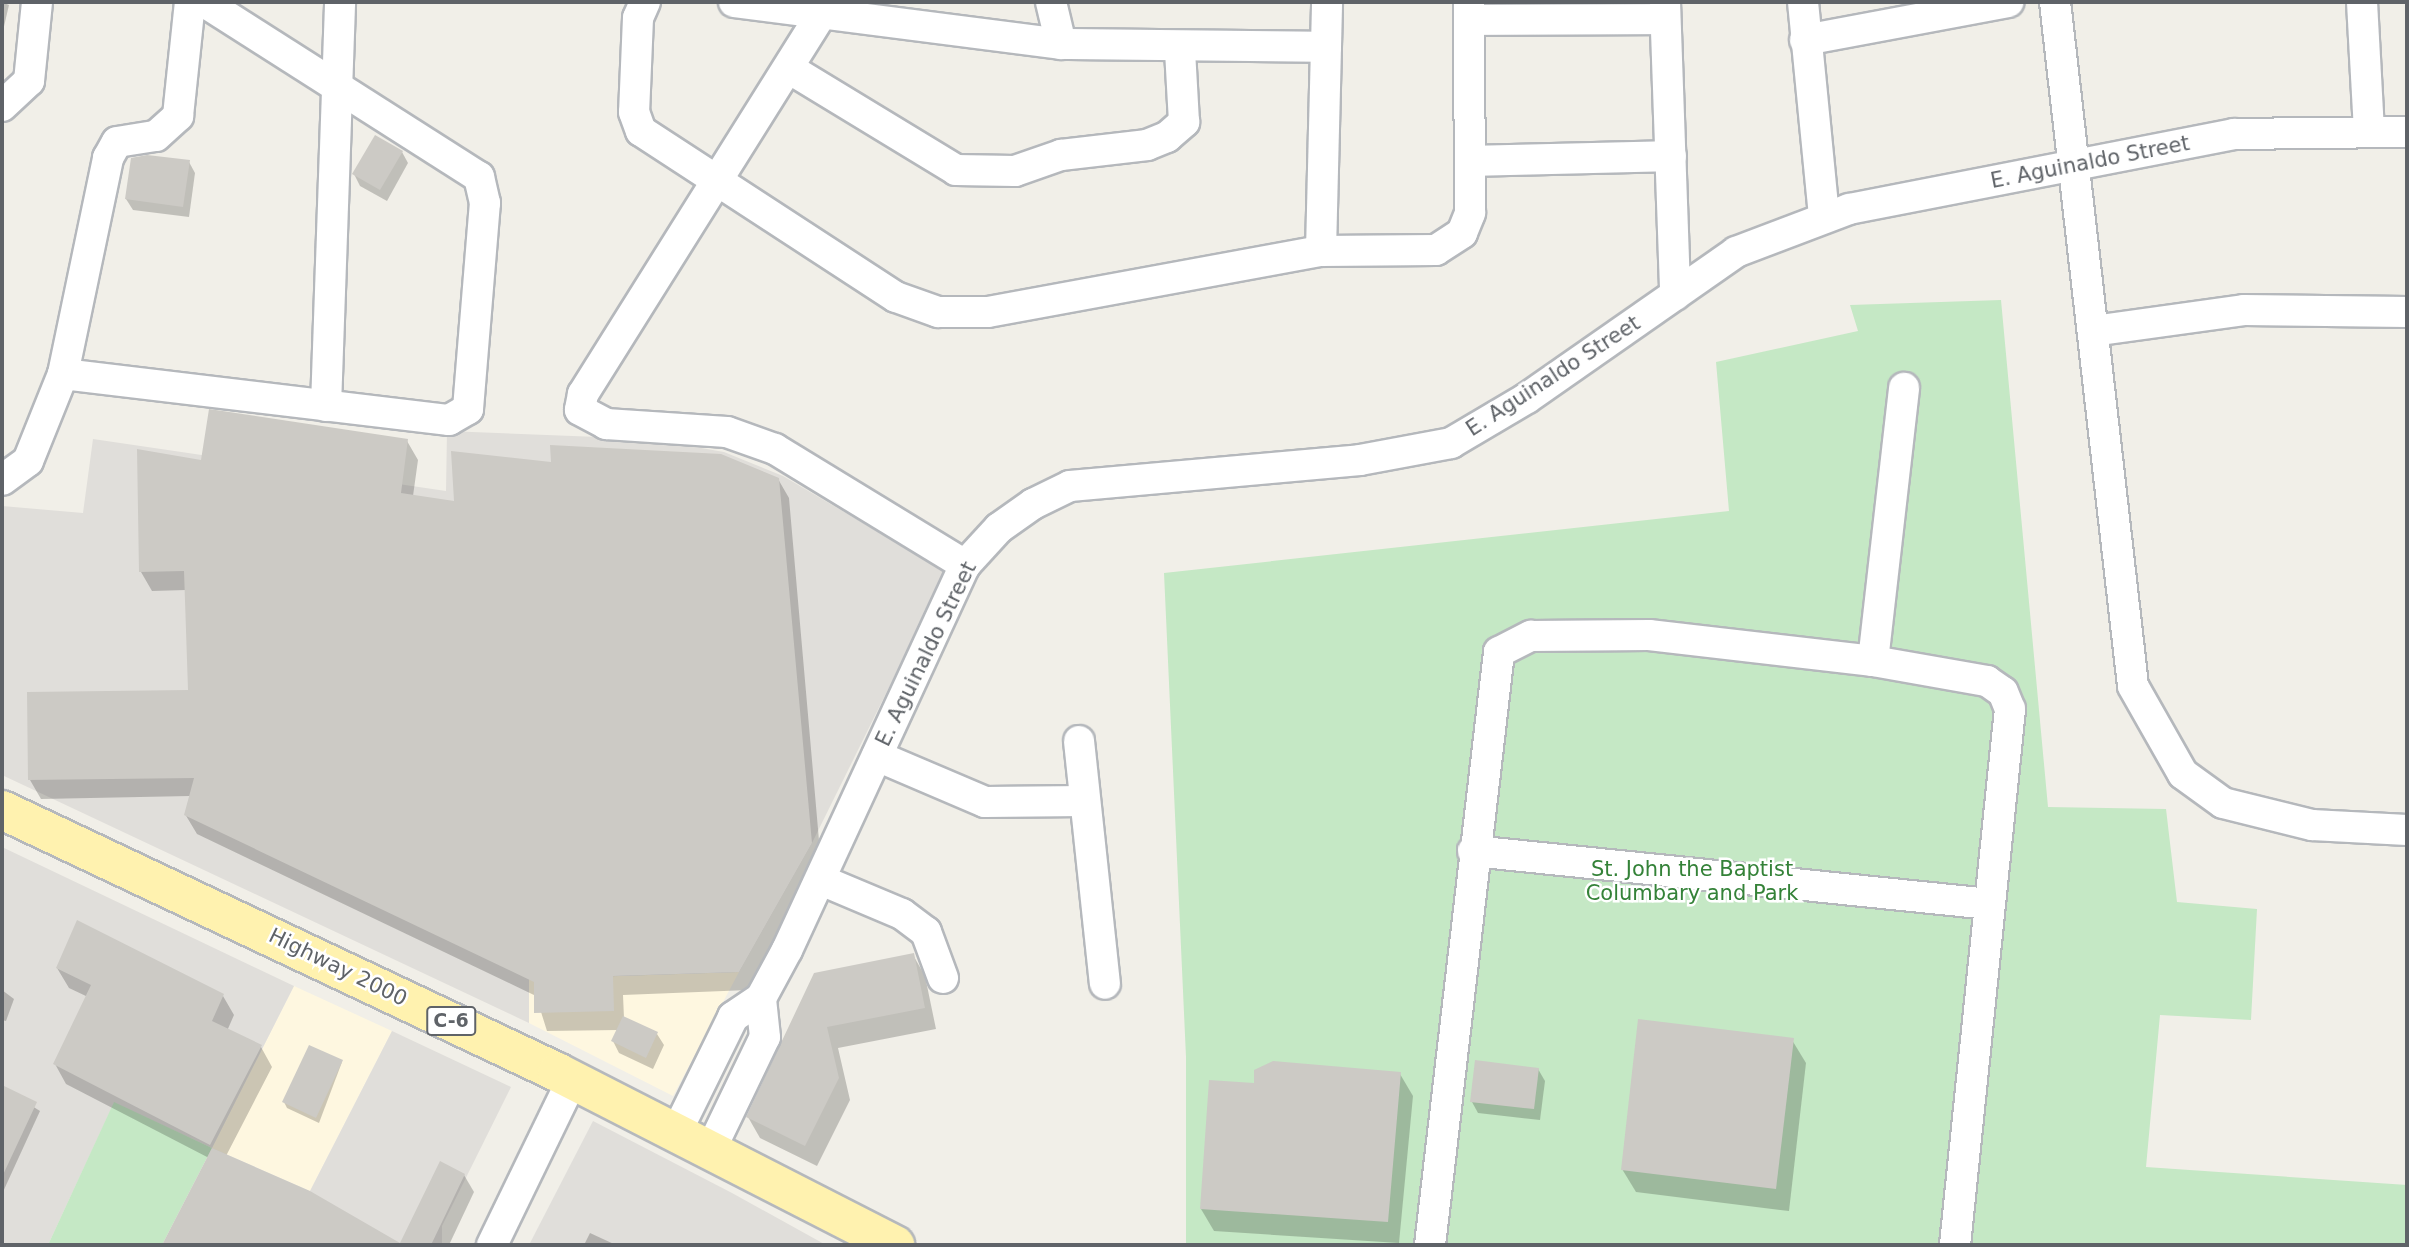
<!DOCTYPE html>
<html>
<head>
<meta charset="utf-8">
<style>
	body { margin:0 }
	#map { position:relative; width:2409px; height:1247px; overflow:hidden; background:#f1efe8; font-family:"DejaVu Sans",sans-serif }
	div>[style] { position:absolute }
	.commercial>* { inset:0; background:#fef7e0 }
	.industrial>* { inset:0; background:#e0deda }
	.green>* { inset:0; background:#c5e8c5 }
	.shadow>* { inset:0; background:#0003 }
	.building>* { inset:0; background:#cccac5 }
	.roads { filter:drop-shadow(2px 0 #b5b8bc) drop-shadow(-2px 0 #b5b8bc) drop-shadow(0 2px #b5b8bc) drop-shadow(0 -2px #b5b8bc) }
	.street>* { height:30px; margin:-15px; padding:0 15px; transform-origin:15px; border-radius:15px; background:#fff }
	.primary>* { height:38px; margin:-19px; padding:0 19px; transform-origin:19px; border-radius:19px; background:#fff2af }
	span { translate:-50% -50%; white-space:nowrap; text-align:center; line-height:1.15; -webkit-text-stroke:5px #fff; paint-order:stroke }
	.shield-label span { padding:2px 5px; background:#fff; border:2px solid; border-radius:5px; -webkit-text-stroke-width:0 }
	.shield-label { font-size:19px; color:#5f6368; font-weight:700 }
	.street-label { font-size:21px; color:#5f6368 }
	.park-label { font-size:21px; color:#348238 }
	.frame { position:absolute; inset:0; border:4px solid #5f6368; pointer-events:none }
</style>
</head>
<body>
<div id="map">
	<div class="commercial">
		<div style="clip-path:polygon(739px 972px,673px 1096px,529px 1023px,529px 979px)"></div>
		<div style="clip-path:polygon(294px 986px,392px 1031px,310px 1191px,212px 1148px)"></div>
	</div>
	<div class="industrial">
		<div style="clip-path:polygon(447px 431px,650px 439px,724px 452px,783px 476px,946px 572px,812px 843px,739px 972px,529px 979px,529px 1023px,2px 775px,2px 506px,83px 513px,93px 439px,446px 491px)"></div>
		<div style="clip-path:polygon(2px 847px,294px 986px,212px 1148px,114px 1103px,48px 1245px,2px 1245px)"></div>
		<div style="clip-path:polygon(392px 1031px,511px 1087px,442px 1226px,442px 1245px,334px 1245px,310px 1191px)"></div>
		<div style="clip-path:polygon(593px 1121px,732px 1193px,826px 1245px,529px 1245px)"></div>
	</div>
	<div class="green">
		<div style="clip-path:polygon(2001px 300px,2048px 807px,2166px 809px,2177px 902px,2257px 909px,2251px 1020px,2160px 1015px,2146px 1167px,2407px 1185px,2407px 1245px,1186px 1245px,1186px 1057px,1164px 573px,1729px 511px,1716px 362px,1858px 331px,1850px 305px)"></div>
		<div style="clip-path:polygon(114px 1102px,212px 1148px,162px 1245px,48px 1245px)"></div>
	</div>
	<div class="shadow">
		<div style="clip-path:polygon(2px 2px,9px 5px,2px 35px)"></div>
		<div style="clip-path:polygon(402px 152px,408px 163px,387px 201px,360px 186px,354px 174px)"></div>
		<div style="clip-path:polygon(189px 162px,195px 173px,189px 217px,133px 210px,126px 199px)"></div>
		<div style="clip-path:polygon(407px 441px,418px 460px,413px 496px,455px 503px,552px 464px,778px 479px,789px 498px,821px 863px,749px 990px,623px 995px,624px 1018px,657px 1034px,664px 1045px,653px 1069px,619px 1053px,613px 1041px,618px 1030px,547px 1031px,536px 996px,197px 834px,185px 814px,190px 796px,41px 799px,30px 780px,190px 691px,186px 590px,152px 591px,141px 572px,203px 462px)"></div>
		<div style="clip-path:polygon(913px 955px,925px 976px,936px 1029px,838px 1048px,850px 1100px,817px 1166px,760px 1138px,748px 1117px,815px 974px)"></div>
		<div style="clip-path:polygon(57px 968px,223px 996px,234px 1015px,227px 1031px,261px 1047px,272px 1067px,226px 1156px,310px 1193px,400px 1245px,164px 1245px,209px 1158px,66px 1084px,55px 1064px,88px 997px,69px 988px)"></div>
		<div style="clip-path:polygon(2px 990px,14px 999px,6px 1021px,2px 1020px)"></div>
		<div style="clip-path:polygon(1792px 1040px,1806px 1063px,1789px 1211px,1636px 1192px,1622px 1169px)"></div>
		<div style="clip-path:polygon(342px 1062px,319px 1123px,287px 1108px,284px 1102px)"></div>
		<div style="clip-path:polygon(1538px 1069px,1545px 1081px,1540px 1120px,1478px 1113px,1472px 1102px)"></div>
		<div style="clip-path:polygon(1400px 1074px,1413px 1096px,1399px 1243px,1214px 1231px,1201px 1209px,1255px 1084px)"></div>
		<div style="clip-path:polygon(2px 1087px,40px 1111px,2px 1194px)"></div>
		<div style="clip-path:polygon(441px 1163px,464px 1175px,474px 1192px,449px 1245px,401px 1245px)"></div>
		<div style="clip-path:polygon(590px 1233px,616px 1245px,584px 1245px)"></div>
	</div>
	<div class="building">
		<div style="clip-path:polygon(375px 135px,403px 151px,380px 190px,352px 174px)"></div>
		<div style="clip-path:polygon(147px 155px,190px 160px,183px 207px,125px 199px,131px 158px)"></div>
		<div style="clip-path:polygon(209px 409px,408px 439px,401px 493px,454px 501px,451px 451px,551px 462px,550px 445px,721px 454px,779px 478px,812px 843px,739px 972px,613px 976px,614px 1011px,534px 1013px,534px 982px,184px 815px,194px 778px,28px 780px,27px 692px,188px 690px,184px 571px,139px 572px,137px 449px,201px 460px)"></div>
		<div style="clip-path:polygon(77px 920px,224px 994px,212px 1021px,262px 1045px,210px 1145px,53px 1064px,91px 985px,56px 968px)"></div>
		<div style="clip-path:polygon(914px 953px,925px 1008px,827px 1027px,839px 1078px,805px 1146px,746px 1117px,814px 973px)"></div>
		<div style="clip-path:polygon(623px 1016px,658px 1032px,646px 1058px,611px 1041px)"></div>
		<div style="clip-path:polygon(1638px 1019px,1794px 1038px,1776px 1189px,1621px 1170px)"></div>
		<div style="clip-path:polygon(309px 1045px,343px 1060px,316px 1118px,282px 1102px)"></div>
		<div style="clip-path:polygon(1475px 1060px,1539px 1068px,1534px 1109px,1470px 1102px)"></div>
		<div style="clip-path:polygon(1273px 1061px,1401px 1072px,1388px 1222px,1200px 1209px,1209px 1080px,1254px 1083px,1254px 1070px)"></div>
		<div style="clip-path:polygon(2px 1085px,37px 1102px,2px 1177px)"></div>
		<div style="clip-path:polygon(212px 1148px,310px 1191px,400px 1243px,440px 1161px,465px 1174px,431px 1245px,162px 1245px)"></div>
	</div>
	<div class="roads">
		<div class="street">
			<div style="left:645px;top:2px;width:17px;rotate:114deg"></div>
			<div style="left:638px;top:18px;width:94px;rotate:92.4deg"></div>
			<div style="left:634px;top:112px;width:20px;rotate:70deg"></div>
			<div style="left:641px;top:131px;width:304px;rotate:33.1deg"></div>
			<div style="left:896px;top:297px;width:45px;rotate:19.7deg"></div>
			<div style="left:938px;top:312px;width:50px"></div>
			<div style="left:988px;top:312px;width:339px;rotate:-10.4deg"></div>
			<div style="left:1321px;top:251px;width:115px;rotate:-0.5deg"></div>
			<div style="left:1436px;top:250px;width:31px;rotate:-33deg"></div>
			<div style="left:1462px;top:233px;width:22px;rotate:-68deg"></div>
			<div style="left:1470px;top:213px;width:211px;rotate:-90.3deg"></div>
			<div style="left:734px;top:2px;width:330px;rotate:7.3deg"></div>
			<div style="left:1061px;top:44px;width:265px;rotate:0.6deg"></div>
			<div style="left:1051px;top:2px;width:43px;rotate:76.6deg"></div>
			<div style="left:1665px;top:2px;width:293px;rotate:88deg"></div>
			<div style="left:1803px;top:2px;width:216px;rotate:84.4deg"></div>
			<div style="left:2055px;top:2px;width:688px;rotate:83.49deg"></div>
			<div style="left:2133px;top:686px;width:101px;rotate:60.4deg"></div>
			<div style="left:2183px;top:774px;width:49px;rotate:35.9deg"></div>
			<div style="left:2223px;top:803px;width:92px;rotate:13.9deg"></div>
			<div style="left:2312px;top:825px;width:95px;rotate:3deg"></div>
			<div style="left:2362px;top:2px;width:129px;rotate:86.9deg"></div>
			<div style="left:822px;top:13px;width:450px;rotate:122.1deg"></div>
			<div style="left:583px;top:394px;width:16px;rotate:101deg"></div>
			<div style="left:580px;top:410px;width:30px;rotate:28deg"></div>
			<div style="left:606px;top:424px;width:121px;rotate:3.8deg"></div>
			<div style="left:727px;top:432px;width:51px;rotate:19.5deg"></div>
			<div style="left:775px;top:449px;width:223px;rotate:31.4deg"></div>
			<div style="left:1469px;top:20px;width:196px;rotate:-0.3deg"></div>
			<div style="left:1805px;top:40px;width:207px;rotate:-10.6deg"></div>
			<div style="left:790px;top:69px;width:194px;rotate:31.3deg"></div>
			<div style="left:956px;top:170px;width:59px;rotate:1deg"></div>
			<div style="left:1015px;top:171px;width:49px;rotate:-19.2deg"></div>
			<div style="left:1061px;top:155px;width:87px;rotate:-6.6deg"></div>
			<div style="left:1147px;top:145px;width:22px;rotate:-22deg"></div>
			<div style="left:1167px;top:137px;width:23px;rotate:-41deg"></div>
			<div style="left:1184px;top:122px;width:72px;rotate:-93.2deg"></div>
			<div style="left:2px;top:106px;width:37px;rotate:-43deg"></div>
			<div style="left:29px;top:81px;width:79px;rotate:-84.2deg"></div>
			<div style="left:1473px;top:161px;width:198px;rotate:-1.4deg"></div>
			<div style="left:1321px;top:251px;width:247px;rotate:-88.6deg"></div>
			<div style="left:2093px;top:331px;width:152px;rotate:-7.9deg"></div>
			<div style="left:2244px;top:310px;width:163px;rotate:0.7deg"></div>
			<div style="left:63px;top:374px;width:389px;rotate:6.8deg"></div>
			<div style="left:449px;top:420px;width:22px;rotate:-30deg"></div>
			<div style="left:468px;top:409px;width:207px;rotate:-85.3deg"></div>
			<div style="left:485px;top:203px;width:27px;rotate:-103deg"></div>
			<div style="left:479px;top:177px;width:326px;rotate:-147.5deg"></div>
			<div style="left:326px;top:406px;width:404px;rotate:-88deg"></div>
			<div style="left:2px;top:480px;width:32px;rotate:-36deg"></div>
			<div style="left:28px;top:461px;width:94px;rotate:-68.1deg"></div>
			<div style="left:63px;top:374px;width:221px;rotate:-78.2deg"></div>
			<div style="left:108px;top:158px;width:18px;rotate:-61deg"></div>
			<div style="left:117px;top:142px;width:39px;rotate:-9deg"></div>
			<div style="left:156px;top:136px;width:30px;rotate:-42deg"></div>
			<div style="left:178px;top:116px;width:115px;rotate:-84deg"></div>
			<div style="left:1873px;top:661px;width:275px;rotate:-83.5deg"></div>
			<div style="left:1079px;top:741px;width:244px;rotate:83.9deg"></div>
			<div style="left:877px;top:756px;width:117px;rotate:23.1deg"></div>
			<div style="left:985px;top:802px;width:99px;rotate:-0.6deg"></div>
			<div style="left:1473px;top:851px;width:519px;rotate:5.86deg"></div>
			<div style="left:821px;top:880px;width:88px;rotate:22.8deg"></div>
			<div style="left:902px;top:914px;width:30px;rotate:37deg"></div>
			<div style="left:926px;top:932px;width:49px;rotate:69.7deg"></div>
			<div style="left:677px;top:1131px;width:127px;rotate:-63.8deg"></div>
			<div style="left:733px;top:1017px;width:34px;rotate:-34deg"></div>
			<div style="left:761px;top:998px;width:55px;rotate:-61.6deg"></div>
			<div style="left:787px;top:950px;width:424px;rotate:-65.2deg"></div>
			<div style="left:965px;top:565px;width:50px;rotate:-47.4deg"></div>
			<div style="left:999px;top:528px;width:42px;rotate:-35.2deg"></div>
			<div style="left:1033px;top:504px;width:41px;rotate:-25.9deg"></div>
			<div style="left:1070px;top:486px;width:291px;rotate:-5.1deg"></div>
			<div style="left:1360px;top:460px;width:93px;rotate:-10.6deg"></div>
			<div style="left:1451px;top:443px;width:88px;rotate:-30.6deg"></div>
			<div style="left:1527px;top:398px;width:255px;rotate:-34.9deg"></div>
			<div style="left:1736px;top:252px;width:121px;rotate:-20.8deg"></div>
			<div style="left:1849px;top:209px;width:392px;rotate:-11deg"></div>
			<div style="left:2234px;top:134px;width:173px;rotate:-0.7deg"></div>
			<div style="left:711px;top:1149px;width:124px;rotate:-64.3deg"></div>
			<div style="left:765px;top:1037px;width:39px;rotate:-96deg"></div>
			<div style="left:492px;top:1245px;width:183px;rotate:-64.1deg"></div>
			<div style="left:1430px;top:1245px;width:597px;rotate:-83.36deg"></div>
			<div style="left:1499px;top:652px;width:36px;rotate:-27deg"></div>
			<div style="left:1531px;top:636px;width:118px;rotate:-0.5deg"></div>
			<div style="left:1649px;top:635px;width:226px;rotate:6.6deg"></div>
			<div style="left:1873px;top:661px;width:116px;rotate:10deg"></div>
			<div style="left:1987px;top:681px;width:19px;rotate:35deg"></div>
			<div style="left:2003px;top:692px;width:18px;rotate:68deg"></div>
			<div style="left:2010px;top:709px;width:539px;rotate:95.86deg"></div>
		</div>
		<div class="primary">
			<div style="left:2px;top:810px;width:614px;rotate:25.27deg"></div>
			<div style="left:557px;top:1072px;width:380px;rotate:27.1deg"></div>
		</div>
	</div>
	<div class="shield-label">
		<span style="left:451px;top:1021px">C-6</span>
	</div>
	<div class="street-label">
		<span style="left:2090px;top:162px;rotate:-11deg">E. Aguinaldo Street</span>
		<span style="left:1553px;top:376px;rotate:-33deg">E. Aguinaldo Street</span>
		<span style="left:926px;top:654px;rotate:-64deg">E. Aguinaldo Street</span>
		<span style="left:338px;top:967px;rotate:26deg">Highway 2000</span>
	</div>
	<div class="park-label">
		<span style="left:1692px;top:881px">St. John the Baptist<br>Columbary and Park</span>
	</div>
	<div class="frame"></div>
</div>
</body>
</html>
